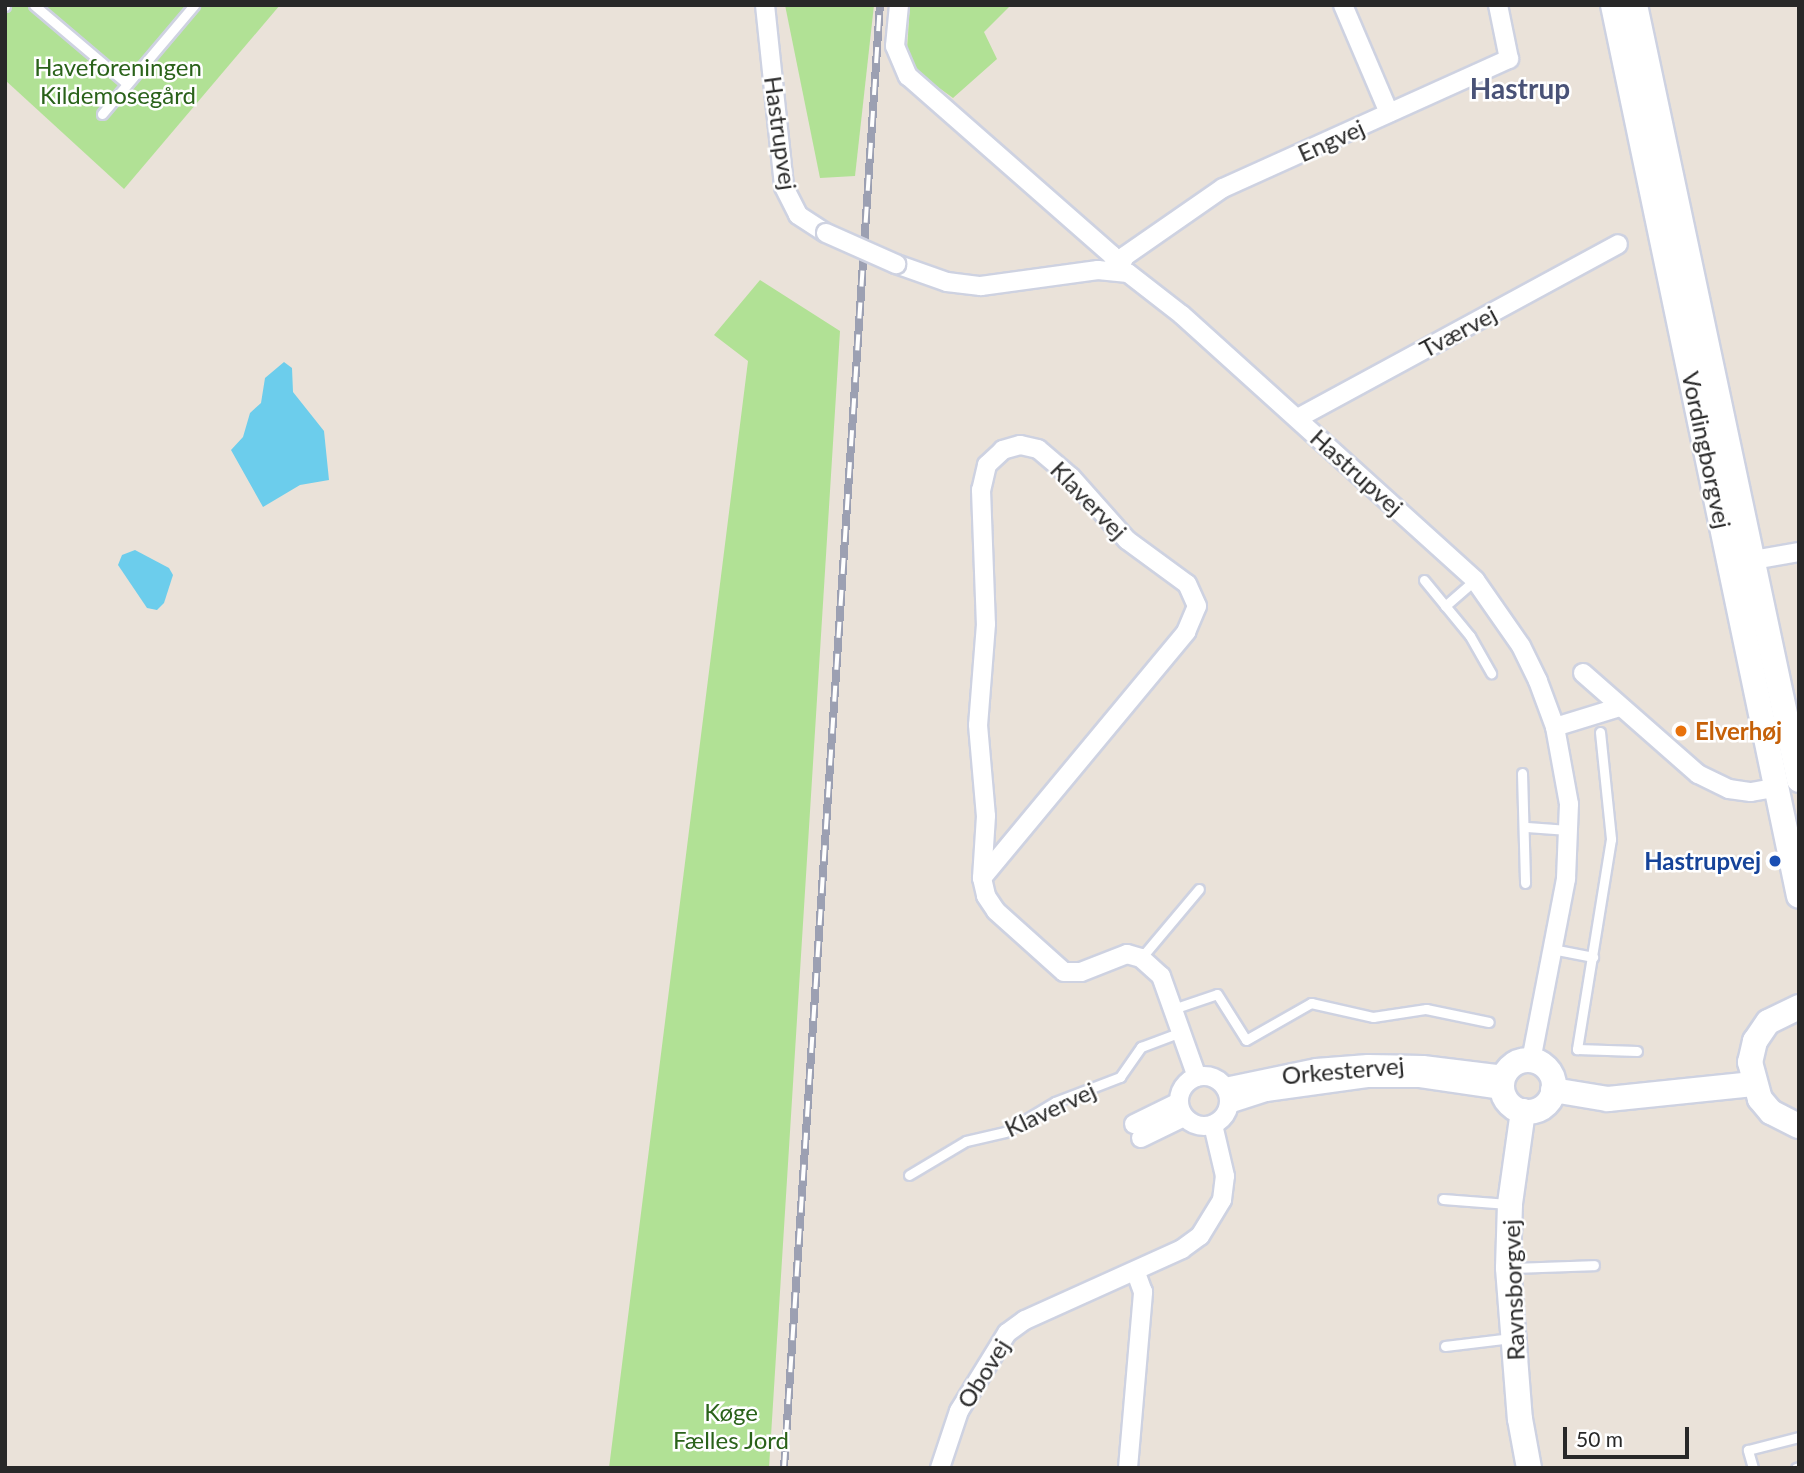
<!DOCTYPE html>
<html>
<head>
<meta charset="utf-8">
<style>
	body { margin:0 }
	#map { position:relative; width:1804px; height:1473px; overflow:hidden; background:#eae2d9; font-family:Lato,sans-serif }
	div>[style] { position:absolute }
	.green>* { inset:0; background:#b1e195 }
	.water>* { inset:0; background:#6ccdec }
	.roads { filter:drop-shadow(2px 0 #ced2e1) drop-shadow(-2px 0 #ced2e1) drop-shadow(0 2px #ced2e1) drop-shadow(0 -2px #ced2e1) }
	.lane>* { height:9px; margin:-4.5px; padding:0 4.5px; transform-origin:4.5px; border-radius:4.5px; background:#fff }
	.street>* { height:18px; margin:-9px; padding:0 9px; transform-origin:9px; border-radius:9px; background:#fff }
	.street>.ring { margin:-9px; padding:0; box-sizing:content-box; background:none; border:18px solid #fff; border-radius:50% }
	.secondary>* { height:24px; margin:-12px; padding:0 12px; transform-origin:12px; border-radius:12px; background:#fff }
	.secondary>.ring { margin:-12px; padding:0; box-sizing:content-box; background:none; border:24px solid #fff; border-radius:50% }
	.rail>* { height:8px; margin-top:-4px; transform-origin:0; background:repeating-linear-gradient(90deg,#fff 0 16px,#9ca0b2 0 32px); box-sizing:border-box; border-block:2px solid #9ca0b2 }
	.bridges { filter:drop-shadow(2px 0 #ced2e1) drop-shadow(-2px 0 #ced2e1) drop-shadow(0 2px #ced2e1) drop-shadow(0 -2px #ced2e1) }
	.street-bridge>* { height:18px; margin:-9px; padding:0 9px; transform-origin:9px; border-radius:9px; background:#fff }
	.dots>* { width:19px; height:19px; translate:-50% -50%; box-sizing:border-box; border:4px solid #fff; border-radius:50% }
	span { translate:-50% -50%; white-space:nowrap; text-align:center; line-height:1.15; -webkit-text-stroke:5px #fff; paint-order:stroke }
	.park-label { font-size:24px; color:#2a621a }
	.street-label { font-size:24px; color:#282828 }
	.food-label { font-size:24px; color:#c56008; font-weight:700 }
	.left { translate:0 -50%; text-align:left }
	.transit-label { font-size:24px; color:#164399; font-weight:700 }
	.right { translate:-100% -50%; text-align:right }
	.quarter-label { font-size:28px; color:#495277; font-weight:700 }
	.frame { position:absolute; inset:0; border:7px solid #282828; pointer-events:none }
	.scale { position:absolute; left:1563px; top:1427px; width:126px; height:32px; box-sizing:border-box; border:4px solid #282828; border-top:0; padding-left:9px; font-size:21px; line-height:24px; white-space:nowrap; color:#282828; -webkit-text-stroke:5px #fff; paint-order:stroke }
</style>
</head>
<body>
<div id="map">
	<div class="green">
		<div style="clip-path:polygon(5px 5px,280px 5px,124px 189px,5px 80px)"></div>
		<div style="clip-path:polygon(785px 5px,874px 5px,855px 176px,820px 178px)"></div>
		<div style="clip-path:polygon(910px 5px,1011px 5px,984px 32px,997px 59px,953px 98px,906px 64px)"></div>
		<div style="clip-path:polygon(760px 280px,840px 331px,769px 1468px,609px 1468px,748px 361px,714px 335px)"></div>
	</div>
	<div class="water">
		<div style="clip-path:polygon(284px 362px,292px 368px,293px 392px,324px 431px,329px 480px,300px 485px,263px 507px,231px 450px,243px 437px,250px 413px,261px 403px,265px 378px)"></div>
		<div style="clip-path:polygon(135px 550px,169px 568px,173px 575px,164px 603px,157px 610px,147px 608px,118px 565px,122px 555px)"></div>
	</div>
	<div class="roads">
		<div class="lane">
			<div style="left:34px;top:5px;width:122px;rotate:40.3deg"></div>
			<div style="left:5px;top:6px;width:1px;rotate:-90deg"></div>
			<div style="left:102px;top:114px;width:143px;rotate:-49.8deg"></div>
			<div style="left:1424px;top:580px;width:72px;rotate:50.6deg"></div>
			<div style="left:1470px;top:636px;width:43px;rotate:60.4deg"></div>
			<div style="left:1445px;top:606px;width:40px;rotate:-41deg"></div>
			<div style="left:1600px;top:732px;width:108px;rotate:84.1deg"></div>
			<div style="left:1611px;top:839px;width:213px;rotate:99.2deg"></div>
			<div style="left:1577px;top:1049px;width:60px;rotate:1.9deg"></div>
			<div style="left:1522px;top:773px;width:110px;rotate:88.4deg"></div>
			<div style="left:1527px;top:827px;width:41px;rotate:4.2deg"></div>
			<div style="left:1552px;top:949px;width:42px;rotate:11deg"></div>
			<div style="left:1141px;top:958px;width:90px;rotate:-50deg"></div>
			<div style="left:1173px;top:1009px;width:46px;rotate:-18.8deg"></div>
			<div style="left:1217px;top:994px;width:54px;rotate:57.8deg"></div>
			<div style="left:1246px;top:1040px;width:75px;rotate:-29.6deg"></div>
			<div style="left:1311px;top:1003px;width:64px;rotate:12.7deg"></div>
			<div style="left:1373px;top:1017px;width:54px;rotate:-8.6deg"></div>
			<div style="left:1426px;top:1009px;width:64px;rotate:11.7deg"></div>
			<div style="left:909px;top:1175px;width:66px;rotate:-30.8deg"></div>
			<div style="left:966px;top:1141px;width:40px;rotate:-13deg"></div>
			<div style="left:1005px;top:1132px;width:58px;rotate:-31deg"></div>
			<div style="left:1055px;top:1102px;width:70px;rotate:-21deg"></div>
			<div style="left:1120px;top:1077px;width:37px;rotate:-55deg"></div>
			<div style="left:1141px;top:1047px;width:43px;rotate:-20.6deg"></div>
			<div style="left:1443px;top:1199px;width:65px;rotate:4.4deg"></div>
			<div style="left:1510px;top:1268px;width:84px;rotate:-2deg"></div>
			<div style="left:1445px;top:1346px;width:67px;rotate:-6.8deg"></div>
			<div style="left:1753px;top:1468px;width:19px;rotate:-106deg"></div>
			<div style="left:1748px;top:1450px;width:53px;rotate:-14.3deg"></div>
			<div style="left:1796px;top:1468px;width:3px;rotate:-18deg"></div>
		</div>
		<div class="street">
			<div style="left:765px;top:5px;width:183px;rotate:84deg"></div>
			<div style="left:784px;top:187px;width:31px;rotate:63deg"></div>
			<div style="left:798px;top:215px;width:33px;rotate:33deg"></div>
			<div style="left:899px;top:5px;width:41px;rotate:95.6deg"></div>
			<div style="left:895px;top:46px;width:33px;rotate:67deg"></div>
			<div style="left:908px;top:76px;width:271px;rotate:41.3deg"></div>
			<div style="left:1112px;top:255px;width:16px;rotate:63deg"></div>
			<div style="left:1343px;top:5px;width:117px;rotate:66.9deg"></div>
			<div style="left:896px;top:264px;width:54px;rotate:19.4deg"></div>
			<div style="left:947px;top:282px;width:34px;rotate:7deg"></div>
			<div style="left:981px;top:286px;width:118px;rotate:-7.8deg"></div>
			<div style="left:1098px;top:270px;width:30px;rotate:6deg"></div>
			<div style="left:1128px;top:273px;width:68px;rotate:37.9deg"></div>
			<div style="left:1182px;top:315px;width:395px;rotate:42.1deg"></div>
			<div style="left:1475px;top:580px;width:80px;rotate:55.1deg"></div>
			<div style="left:1521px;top:646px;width:39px;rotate:64deg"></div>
			<div style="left:1538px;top:681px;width:49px;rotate:69.7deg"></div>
			<div style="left:1555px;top:727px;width:78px;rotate:79.7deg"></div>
			<div style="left:1569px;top:804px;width:75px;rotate:92.3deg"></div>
			<div style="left:1566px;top:879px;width:184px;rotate:100.9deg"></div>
			<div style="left:1119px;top:269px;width:14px;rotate:-65deg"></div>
			<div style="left:1125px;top:256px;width:119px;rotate:-34.8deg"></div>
			<div style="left:1223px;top:188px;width:314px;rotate:-24.3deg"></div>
			<div style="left:1509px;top:59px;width:55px;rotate:-101.5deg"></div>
			<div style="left:1298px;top:418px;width:364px;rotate:-28.5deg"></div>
			<div style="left:1753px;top:560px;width:47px;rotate:-9.9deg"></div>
			<div style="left:1583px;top:673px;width:153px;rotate:41.3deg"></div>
			<div style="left:1698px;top:774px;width:34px;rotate:26deg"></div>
			<div style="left:1729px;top:789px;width:22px;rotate:8deg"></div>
			<div style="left:1751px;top:792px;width:27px;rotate:-10deg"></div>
			<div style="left:1555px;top:727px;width:68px;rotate:-17.1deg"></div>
			<div style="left:982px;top:878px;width:320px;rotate:-50.3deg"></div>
			<div style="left:1186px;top:632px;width:28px;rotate:-67deg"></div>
			<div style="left:1197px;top:606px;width:24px;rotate:-114deg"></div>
			<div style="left:1187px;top:584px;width:74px;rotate:-143.7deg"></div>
			<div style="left:1127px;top:540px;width:84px;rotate:-131.6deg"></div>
			<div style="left:1071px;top:477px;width:43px;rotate:-139.7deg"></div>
			<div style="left:1038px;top:449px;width:18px;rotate:-167deg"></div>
			<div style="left:1020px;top:445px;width:18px;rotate:164deg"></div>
			<div style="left:1003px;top:450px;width:22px;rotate:137deg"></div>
			<div style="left:987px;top:465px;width:26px;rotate:103deg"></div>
			<div style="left:981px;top:490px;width:134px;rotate:87.9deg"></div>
			<div style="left:986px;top:624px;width:101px;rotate:94.5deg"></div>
			<div style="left:978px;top:725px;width:91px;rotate:85deg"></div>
			<div style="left:986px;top:816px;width:62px;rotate:93.7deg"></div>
			<div style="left:982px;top:878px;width:18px;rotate:77deg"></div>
			<div style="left:986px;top:896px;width:18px;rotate:56deg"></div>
			<div style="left:996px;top:911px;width:91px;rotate:41.9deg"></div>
			<div style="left:1064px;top:972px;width:17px"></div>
			<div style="left:1081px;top:972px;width:49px;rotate:-21.4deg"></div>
			<div style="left:1127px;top:954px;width:15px;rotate:16deg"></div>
			<div style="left:1141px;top:958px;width:27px;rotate:42deg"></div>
			<div style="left:1161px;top:976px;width:107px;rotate:70.4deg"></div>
			<div class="ring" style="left:1179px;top:1076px;width:32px;height:32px"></div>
			<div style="left:1225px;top:1087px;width:93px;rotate:-11.8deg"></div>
			<div style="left:1316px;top:1068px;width:52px;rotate:-4.4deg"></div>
			<div style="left:1368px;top:1064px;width:55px;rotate:1deg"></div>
			<div style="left:1423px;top:1065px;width:82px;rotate:7deg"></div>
			<div style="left:1229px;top:1104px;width:39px;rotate:-18deg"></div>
			<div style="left:1266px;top:1092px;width:102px;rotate:-7.9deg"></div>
			<div style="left:1367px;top:1078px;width:53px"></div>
			<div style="left:1420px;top:1078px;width:83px;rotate:8.3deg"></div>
			<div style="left:1134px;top:1124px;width:50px;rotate:-26.1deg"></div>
			<div style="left:1141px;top:1138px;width:48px;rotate:-26deg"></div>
			<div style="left:940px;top:1468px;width:60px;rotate:-71.6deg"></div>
			<div style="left:959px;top:1411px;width:92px;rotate:-58.4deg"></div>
			<div style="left:1007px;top:1333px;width:22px;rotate:-36deg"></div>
			<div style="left:1025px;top:1320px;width:172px;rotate:-24.3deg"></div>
			<div style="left:1182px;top:1249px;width:22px;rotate:-36deg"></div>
			<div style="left:1200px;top:1236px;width:42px;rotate:-58.6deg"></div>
			<div style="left:1222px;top:1200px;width:24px;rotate:-83deg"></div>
			<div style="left:1225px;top:1176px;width:52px;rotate:-103.2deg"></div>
			<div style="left:1128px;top:1468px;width:177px;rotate:-85.1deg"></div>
			<div style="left:1143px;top:1292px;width:20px;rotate:-110deg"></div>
		</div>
		<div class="secondary">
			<div style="left:1613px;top:5px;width:910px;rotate:78.21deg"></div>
			<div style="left:1635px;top:5px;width:792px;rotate:78.05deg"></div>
			<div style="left:1799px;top:1007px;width:34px;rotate:154deg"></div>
			<div style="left:1768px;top:1022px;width:23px;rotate:124deg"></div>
			<div style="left:1755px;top:1041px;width:22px;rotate:103deg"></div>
			<div style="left:1750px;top:1062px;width:38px;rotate:75deg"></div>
			<div style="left:1760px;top:1099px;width:17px;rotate:50deg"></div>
			<div style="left:1771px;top:1112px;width:31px;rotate:27deg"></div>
			<div class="ring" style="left:1502px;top:1060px;width:28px;height:28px"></div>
			<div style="left:1553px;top:1090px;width:56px;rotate:9.3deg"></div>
			<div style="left:1608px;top:1099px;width:146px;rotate:-5.9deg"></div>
			<div style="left:1523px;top:1111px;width:94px;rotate:98deg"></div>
			<div style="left:1510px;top:1204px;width:64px;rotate:91.8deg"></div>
			<div style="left:1508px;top:1268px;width:151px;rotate:85.5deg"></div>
			<div style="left:1520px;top:1419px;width:50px;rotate:79.6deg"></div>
		</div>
	</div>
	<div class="rail">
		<div style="left:784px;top:1468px;width:1466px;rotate:-86.25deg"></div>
	</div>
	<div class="bridges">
		<div class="street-bridge">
			<div style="left:826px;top:233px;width:77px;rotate:23.9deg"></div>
		</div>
	</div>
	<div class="dots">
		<div style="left:1681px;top:731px;background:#e8710a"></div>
		<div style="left:1775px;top:861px;background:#1a4fb4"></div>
	</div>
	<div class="park-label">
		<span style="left:118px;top:81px">Haveforeningen<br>Kildemosegård</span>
		<span style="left:731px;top:1426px">Køge<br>Fælles Jord</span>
	</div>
	<div class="street-label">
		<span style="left:781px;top:133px;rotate:82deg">Hastrupvej</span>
		<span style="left:1331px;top:140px;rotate:-24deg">Engvej</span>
		<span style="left:1458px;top:331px;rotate:-28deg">Tværvej</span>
		<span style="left:1707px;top:450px;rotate:78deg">Vordingborgvej</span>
		<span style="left:1357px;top:472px;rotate:42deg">Hastrupvej</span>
		<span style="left:1089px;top:500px;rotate:46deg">Klavervej</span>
		<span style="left:1343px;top:1070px;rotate:-5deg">Orkestervej</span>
		<span style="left:1050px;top:1109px;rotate:-25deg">Klavervej</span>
		<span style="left:1513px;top:1290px;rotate:-92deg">Ravnsborgvej</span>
		<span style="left:983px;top:1373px;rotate:-58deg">Obovej</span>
	</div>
	<div class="food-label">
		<span class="left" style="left:1695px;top:731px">Elverhøj</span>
	</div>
	<div class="transit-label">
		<span class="right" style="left:1761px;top:861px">Hastrupvej</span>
	</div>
	<div class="quarter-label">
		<span style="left:1520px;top:88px">Hastrup</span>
	</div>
	<div class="frame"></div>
	<div class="scale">50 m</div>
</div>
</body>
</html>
